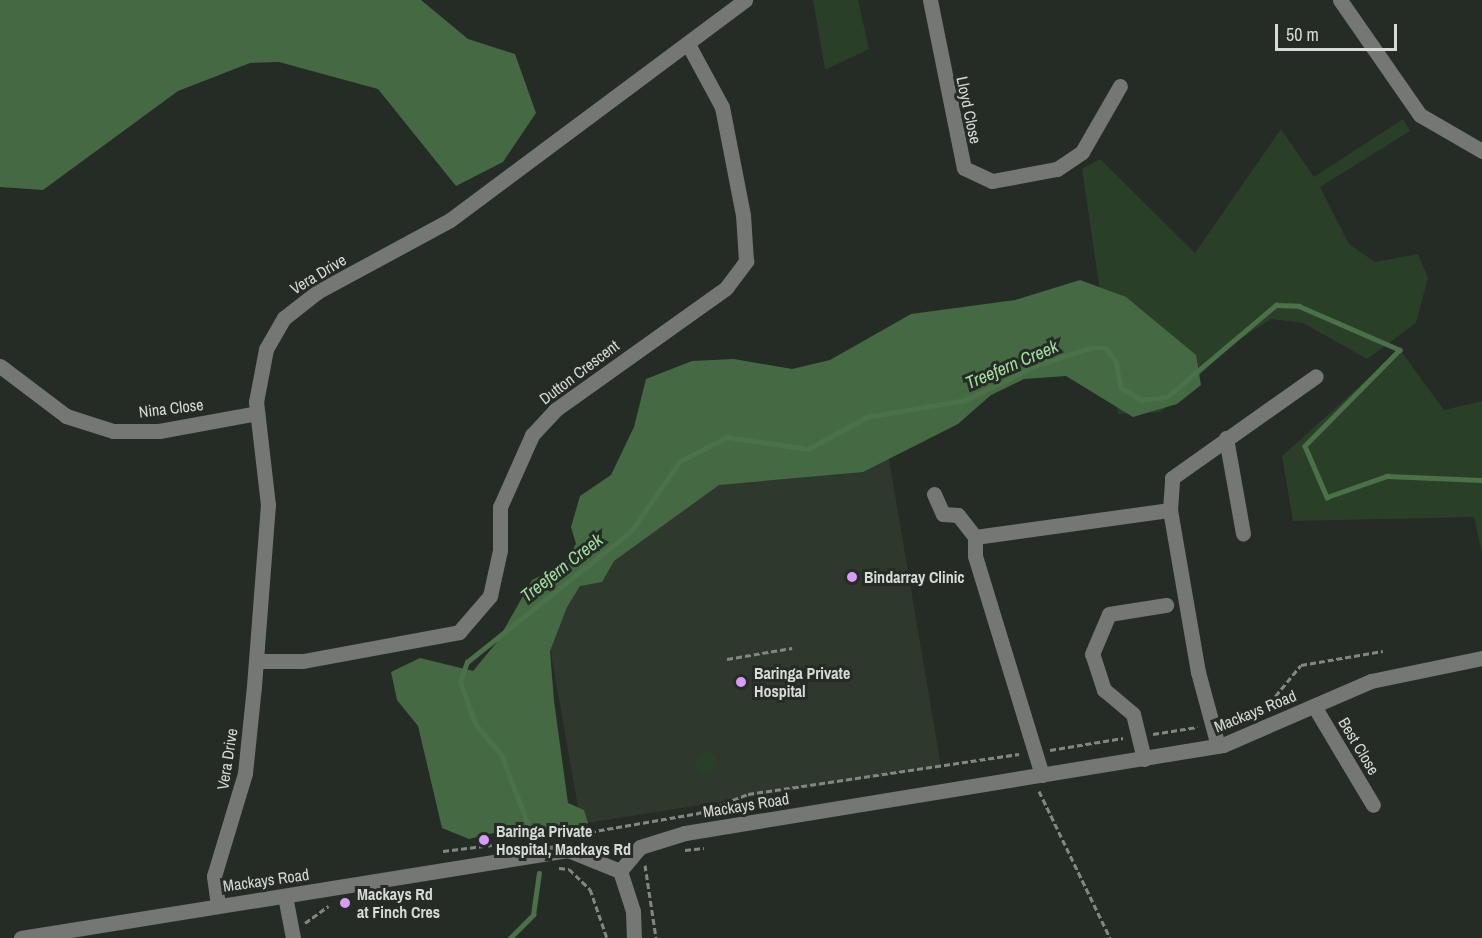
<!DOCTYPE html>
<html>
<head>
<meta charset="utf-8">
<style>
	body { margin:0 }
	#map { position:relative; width:1482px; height:938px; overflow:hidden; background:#252b25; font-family:"Archivo Narrow",sans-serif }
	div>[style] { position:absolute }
	.built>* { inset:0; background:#2e382d }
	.green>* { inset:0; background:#293f28 }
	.round { border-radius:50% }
	.forest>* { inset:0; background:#456a43 }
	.stream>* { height:4.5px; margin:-2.25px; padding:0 2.25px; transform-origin:2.25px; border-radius:2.25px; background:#4b7149 }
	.path>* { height:3px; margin-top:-1.5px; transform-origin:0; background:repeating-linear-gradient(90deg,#838783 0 6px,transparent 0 9px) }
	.minor>* { height:15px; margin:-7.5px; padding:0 7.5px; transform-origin:7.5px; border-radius:7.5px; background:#747774 }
	.dots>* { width:16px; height:16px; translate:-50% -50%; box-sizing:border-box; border:3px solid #252b25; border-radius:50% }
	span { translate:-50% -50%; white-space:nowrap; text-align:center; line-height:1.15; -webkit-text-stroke:6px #252b25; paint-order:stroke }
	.street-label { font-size:16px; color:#d7dad6 }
	.poi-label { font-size:16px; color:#d7dad6; font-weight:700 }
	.left { translate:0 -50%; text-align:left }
	.water-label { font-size:18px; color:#a3dea0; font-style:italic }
	.scale { position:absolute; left:1275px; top:24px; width:122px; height:27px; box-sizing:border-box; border:3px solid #d7dad6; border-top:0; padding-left:8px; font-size:18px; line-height:21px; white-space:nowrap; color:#d7dad6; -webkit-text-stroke:4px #252b25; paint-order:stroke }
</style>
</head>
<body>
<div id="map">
	<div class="built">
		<div style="clip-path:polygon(887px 447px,941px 767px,581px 824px,541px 597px,674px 480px)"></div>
	</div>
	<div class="green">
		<div style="clip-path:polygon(813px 0,858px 0,869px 49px,825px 70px)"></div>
		<div style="clip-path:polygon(1403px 119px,1410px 131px,1320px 187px,1349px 244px,1375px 262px,1418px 254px,1428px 278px,1416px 323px,1367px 359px,1303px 323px,1271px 319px,1234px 343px,1161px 412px,1118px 414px,1082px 169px,1100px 159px,1195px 253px,1281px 129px,1314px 177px)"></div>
		<div style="clip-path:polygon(1400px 350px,1444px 410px,1482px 401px,1482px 554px,1474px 517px,1293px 521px,1282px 456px)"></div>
		<div class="round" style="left:695px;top:752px;width:22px;height:22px"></div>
	</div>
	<div class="forest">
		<div style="clip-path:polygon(0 0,421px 0,468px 39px,515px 54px,536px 113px,503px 162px,456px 186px,378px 89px,279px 62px,250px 63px,178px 91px,43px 190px,0 187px)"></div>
		<div style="clip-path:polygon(1080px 280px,1126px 297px,1196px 355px,1201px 385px,1177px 404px,1133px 417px,1066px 376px,1024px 379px,991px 395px,958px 424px,863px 472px,719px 485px,614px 561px,602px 582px,580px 586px,567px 607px,550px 651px,554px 701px,568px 803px,584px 810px,588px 823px,577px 832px,498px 832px,469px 839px,442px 828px,418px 726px,397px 700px,391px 672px,420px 658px,473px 671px,497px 642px,532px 580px,564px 564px,576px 544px,571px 527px,580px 496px,611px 475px,634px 427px,646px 379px,692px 361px,734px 359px,792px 369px,830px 360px,911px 314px,1015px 300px)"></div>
	</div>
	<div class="stream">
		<div style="left:533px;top:838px;width:89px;rotate:-111.1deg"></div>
		<div style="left:501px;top:755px;width:40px;rotate:-130deg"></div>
		<div style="left:475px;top:724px;width:45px;rotate:-109.7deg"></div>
		<div style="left:460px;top:682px;width:21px;rotate:-71deg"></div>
		<div style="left:467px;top:662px;width:210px;rotate:-38.6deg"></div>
		<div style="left:631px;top:531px;width:85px;rotate:-55deg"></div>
		<div style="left:680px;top:461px;width:53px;rotate:-27.1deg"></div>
		<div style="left:727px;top:437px;width:82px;rotate:8.4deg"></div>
		<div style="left:808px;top:449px;width:67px;rotate:-28.5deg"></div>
		<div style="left:867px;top:417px;width:99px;rotate:-9.8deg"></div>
		<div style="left:965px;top:400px;width:80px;rotate:-25.9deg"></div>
		<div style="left:1037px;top:365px;width:56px;rotate:-17.8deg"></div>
		<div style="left:1090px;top:348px;width:16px"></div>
		<div style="left:1106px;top:348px;width:17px;rotate:54deg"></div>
		<div style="left:1116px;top:362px;width:26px;rotate:79deg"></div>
		<div style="left:1121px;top:388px;width:24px;rotate:30deg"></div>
		<div style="left:1142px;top:400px;width:25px;rotate:-7deg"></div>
		<div style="left:1167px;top:397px;width:143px;rotate:-40.2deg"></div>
		<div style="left:1276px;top:305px;width:23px;rotate:2deg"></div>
		<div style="left:1299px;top:306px;width:110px;rotate:23.5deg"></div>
		<div style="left:1400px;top:350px;width:135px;rotate:134.7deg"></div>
		<div style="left:1305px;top:446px;width:56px;rotate:66.7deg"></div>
		<div style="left:1327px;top:497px;width:64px;rotate:-19.3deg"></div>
		<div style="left:1387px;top:476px;width:95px;rotate:2.4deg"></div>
		<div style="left:510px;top:938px;width:33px;rotate:-45deg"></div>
		<div style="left:533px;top:915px;width:42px;rotate:-81.9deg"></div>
	</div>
	<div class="path">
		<div style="left:727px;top:659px;width:66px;rotate:-9.6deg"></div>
		<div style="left:1264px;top:710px;width:58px;rotate:-50.6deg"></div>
		<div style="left:1301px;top:665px;width:83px;rotate:-9.7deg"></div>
		<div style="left:1153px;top:734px;width:45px;rotate:-9deg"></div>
		<div style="left:1050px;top:750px;width:74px;rotate:-9.3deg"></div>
		<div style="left:1039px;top:791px;width:163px;rotate:64.2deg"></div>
		<div style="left:572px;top:835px;width:129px;rotate:-9.8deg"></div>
		<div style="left:699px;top:813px;width:53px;rotate:-21.2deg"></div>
		<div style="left:748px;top:794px;width:274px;rotate:-8.4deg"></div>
		<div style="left:685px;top:850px;width:19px;rotate:-6deg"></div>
		<div style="left:443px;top:851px;width:49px;rotate:-7deg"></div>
		<div style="left:645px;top:865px;width:74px;rotate:81.4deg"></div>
		<div style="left:559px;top:868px;width:10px;rotate:6deg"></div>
		<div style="left:569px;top:869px;width:29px;rotate:44deg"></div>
		<div style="left:590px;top:889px;width:52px;rotate:70.9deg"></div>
		<div style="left:376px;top:898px;width:54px;rotate:-8.6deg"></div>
		<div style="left:305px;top:923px;width:29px;rotate:-36deg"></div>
	</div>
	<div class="minor">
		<div style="left:930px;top:0;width:171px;rotate:78.6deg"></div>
		<div style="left:964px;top:168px;width:31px;rotate:25deg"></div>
		<div style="left:992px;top:181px;width:66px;rotate:-10.5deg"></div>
		<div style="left:1057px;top:169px;width:30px;rotate:-34deg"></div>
		<div style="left:1082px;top:152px;width:76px;rotate:-60.1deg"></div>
		<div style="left:1340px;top:0;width:140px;rotate:55.2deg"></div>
		<div style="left:1420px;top:115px;width:72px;rotate:30.1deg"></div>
		<div style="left:0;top:366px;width:83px;rotate:37.1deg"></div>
		<div style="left:66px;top:416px;width:49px;rotate:17.7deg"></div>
		<div style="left:113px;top:431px;width:46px"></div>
		<div style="left:159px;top:431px;width:100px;rotate:-10.4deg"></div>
		<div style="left:1226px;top:438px;width:97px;rotate:79.9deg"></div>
		<div style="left:934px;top:494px;width:22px;rotate:66deg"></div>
		<div style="left:943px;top:514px;width:15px;rotate:4deg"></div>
		<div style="left:958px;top:515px;width:28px;rotate:52deg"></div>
		<div style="left:256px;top:661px;width:47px"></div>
		<div style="left:303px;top:661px;width:159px;rotate:-10.5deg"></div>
		<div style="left:459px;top:632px;width:48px;rotate:-49.3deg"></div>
		<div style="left:490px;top:596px;width:47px;rotate:-77.7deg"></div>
		<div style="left:500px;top:550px;width:43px;rotate:-90deg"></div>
		<div style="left:500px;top:507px;width:79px;rotate:-66deg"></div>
		<div style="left:532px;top:435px;width:34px;rotate:-47deg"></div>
		<div style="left:555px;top:410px;width:210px;rotate:-35.5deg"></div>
		<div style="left:726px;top:288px;width:34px;rotate:-53deg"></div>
		<div style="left:746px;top:261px;width:46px;rotate:-93.7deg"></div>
		<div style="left:743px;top:215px;width:110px;rotate:-101deg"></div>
		<div style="left:722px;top:107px;width:69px;rotate:-118.4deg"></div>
		<div style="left:1314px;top:706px;width:115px;rotate:59.2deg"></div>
		<div style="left:1218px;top:746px;width:77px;rotate:-105.1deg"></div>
		<div style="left:1198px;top:672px;width:164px;rotate:-99.8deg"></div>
		<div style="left:1170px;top:510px;width:32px;rotate:-86deg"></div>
		<div style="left:1172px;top:478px;width:176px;rotate:-35.3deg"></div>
		<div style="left:1144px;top:759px;width:46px;rotate:-103.7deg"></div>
		<div style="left:1133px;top:714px;width:38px;rotate:-140deg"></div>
		<div style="left:1104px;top:690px;width:38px;rotate:-108deg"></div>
		<div style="left:1092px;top:654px;width:43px;rotate:-67deg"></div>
		<div style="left:1109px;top:614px;width:58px;rotate:-9deg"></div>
		<div style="left:1042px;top:775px;width:229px;rotate:-107deg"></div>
		<div style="left:975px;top:556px;width:19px;rotate:-90deg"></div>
		<div style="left:975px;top:537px;width:197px;rotate:-7.9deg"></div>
		<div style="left:620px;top:871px;width:31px;rotate:-50deg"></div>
		<div style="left:640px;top:847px;width:47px;rotate:-17.3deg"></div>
		<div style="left:685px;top:833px;width:545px;rotate:-9.29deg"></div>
		<div style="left:1223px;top:745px;width:161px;rotate:-23.4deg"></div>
		<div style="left:1371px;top:681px;width:113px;rotate:-11.7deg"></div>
		<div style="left:620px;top:871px;width:42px;rotate:72deg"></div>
		<div style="left:633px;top:911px;width:27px;rotate:88deg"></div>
		<div style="left:285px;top:896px;width:43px;rotate:79.2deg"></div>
		<div style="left:218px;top:905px;width:29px;rotate:-98deg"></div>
		<div style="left:214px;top:876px;width:108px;rotate:-73.2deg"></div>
		<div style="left:245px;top:773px;width:87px;rotate:-84.1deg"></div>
		<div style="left:254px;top:686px;width:182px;rotate:-85.6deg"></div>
		<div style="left:268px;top:505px;width:104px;rotate:-96.6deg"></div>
		<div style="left:256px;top:402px;width:54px;rotate:-79.3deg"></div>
		<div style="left:266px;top:349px;width:36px;rotate:-60deg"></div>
		<div style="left:284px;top:318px;width:42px;rotate:-38.2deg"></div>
		<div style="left:317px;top:292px;width:151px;rotate:-28.4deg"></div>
		<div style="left:450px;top:220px;width:368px;rotate:-36.7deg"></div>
		<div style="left:21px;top:938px;width:554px;rotate:-9.14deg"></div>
		<div style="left:568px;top:850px;width:56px;rotate:22deg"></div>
	</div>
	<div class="dots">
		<div style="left:852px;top:577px;background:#d79bf9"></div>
		<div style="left:741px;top:682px;background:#d79bf9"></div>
		<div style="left:484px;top:840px;background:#d79bf9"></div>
		<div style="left:345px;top:903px;background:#d79bf9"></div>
	</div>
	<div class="street-label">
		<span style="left:969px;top:110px;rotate:78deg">Lloyd Close</span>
		<span style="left:318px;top:274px;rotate:-31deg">Vera Drive</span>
		<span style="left:579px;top:372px;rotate:-37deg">Dutton Crescent</span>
		<span style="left:171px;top:408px;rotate:-7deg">Nina Close</span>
		<span style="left:1255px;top:711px;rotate:-22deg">Mackays Road</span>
		<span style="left:1359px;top:746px;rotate:59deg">Best Close</span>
		<span style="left:227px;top:759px;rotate:-81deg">Vera Drive</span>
		<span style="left:746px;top:805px;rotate:-9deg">Mackays Road</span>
		<span style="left:266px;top:880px;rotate:-8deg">Mackays Road</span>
	</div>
	<div class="poi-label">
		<span class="left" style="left:864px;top:577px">Bindarray Clinic</span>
		<span class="left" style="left:754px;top:682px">Baringa Private<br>Hospital</span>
		<span class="left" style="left:496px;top:840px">Baringa Private<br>Hospital, Mackays Rd</span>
		<span class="left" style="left:357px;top:903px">Mackays Rd<br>at Finch Cres</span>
	</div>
	<div class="water-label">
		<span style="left:1012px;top:365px;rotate:-23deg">Treefern Creek</span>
		<span style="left:562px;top:568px;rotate:-38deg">Treefern Creek</span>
	</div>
	<div class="scale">50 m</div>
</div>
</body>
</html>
